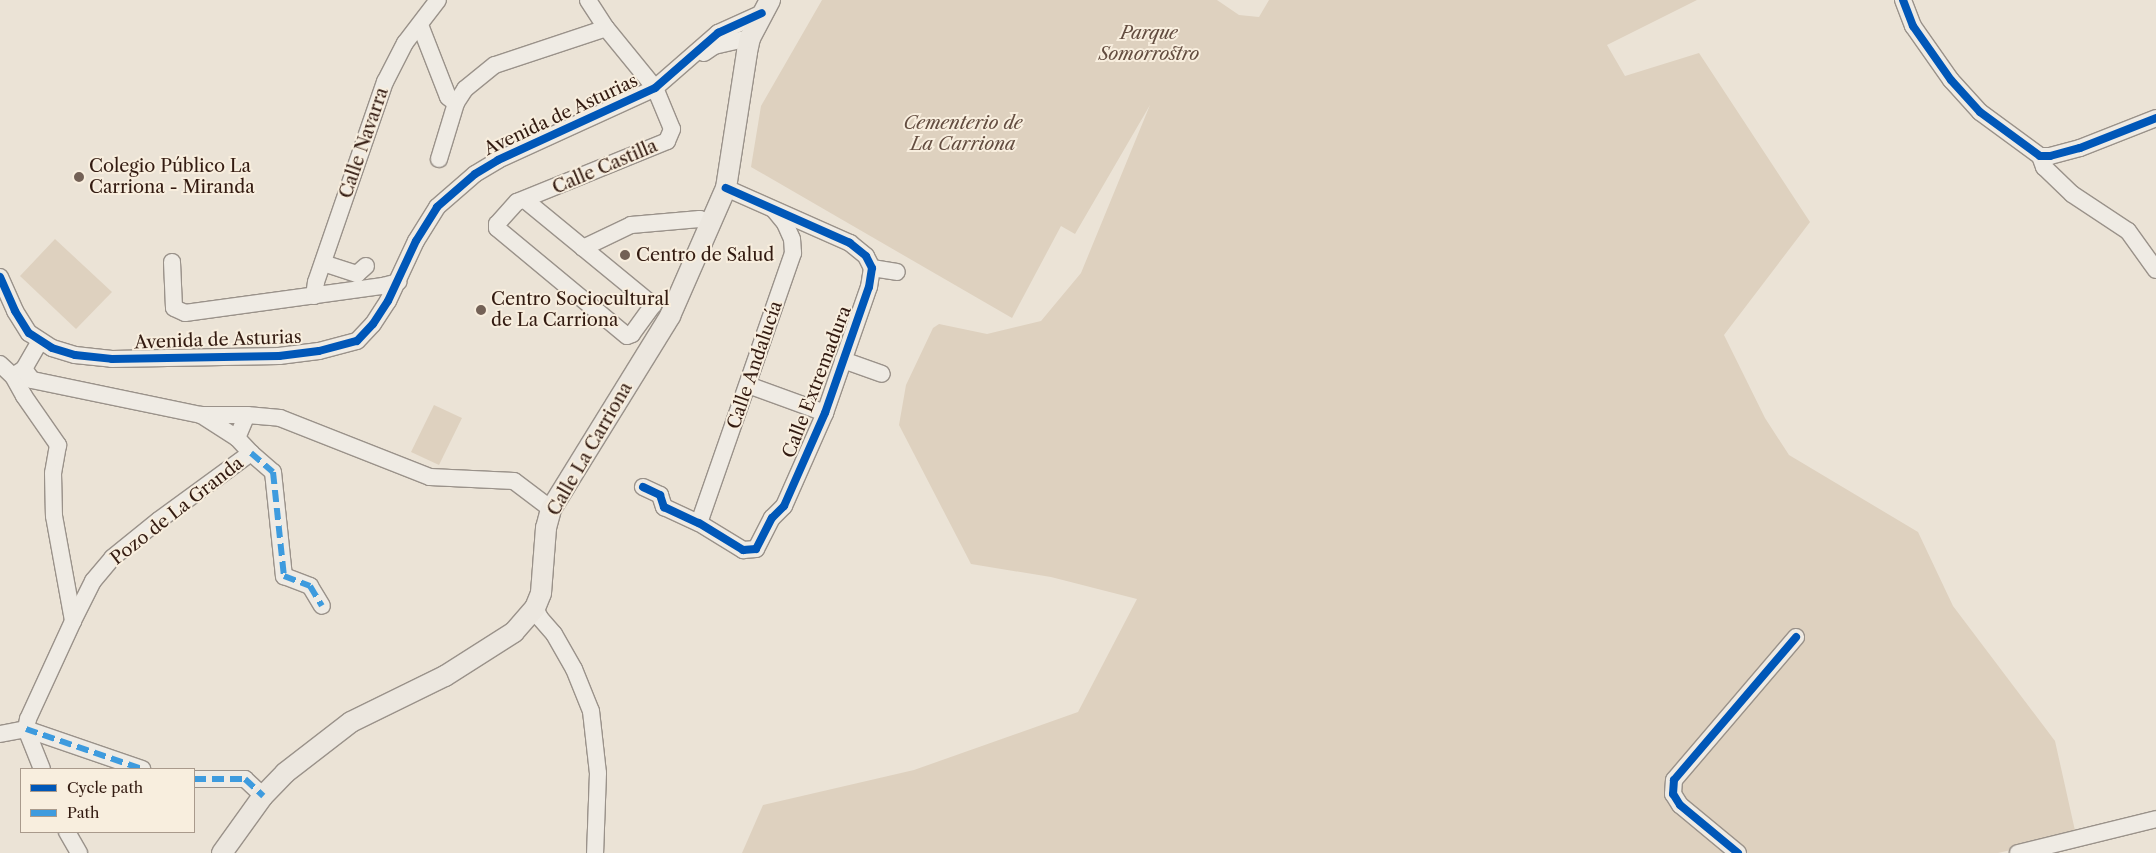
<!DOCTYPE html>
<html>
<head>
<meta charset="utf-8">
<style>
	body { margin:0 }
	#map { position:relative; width:2156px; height:853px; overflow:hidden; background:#ebe3d6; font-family:"Libre Caslon Text",serif }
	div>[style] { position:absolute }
	.green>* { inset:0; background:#ded1bf }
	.roads { filter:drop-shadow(1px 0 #9a928a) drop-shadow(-1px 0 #9a928a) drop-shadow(0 1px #9a928a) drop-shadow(0 -1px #9a928a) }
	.minor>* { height:16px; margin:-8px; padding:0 8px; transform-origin:8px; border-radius:8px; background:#efebe4 }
	.major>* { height:20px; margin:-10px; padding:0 10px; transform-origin:10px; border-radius:10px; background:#ece7df }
	.quiet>* { height:6px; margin-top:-3px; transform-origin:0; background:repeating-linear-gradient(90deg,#3e9bde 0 12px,transparent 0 18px) }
	.cycleway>* { height:8px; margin:-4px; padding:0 4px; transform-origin:4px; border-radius:4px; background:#0057b8 }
	.dots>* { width:14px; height:14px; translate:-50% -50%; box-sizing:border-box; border:2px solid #f8eede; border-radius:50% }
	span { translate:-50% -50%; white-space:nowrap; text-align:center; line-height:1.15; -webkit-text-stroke:4px #f8eede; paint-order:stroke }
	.park-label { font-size:18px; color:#634d40; font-style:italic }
	.street-label { font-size:18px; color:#331b11 }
	.poi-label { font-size:18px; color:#331b11 }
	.left { translate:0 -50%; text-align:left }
	.legend { position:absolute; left:20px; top:768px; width:175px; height:65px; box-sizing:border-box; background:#f8eede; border:1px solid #a99a8c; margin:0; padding:6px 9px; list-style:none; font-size:15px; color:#331b11 }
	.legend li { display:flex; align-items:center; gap:10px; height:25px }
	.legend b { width:25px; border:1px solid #a99a8c }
</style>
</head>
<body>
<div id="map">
	<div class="green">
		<div style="clip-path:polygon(822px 0,1217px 0,1239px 15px,1259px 17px,1269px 0,1697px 0,1607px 45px,1625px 76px,1699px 53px,1810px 222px,1724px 335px,1765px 418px,1789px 455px,1918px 532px,1953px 606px,2055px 741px,2076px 835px,1998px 853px,742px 853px,763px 805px,914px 770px,1078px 712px,1137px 599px,1051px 577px,971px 564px,899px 425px,906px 385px,933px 328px,939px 324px,987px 334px,1041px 321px,1081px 273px,1150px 105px,1075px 234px,1061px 226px,1012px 318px,751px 167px,761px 106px)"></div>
		<div style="clip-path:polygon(55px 239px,112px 292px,76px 329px,20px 276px)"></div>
		<div style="clip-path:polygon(434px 405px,462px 418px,439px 465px,411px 452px)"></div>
	</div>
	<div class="roads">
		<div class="minor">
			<div style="left:1903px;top:0;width:28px;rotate:69deg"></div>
			<div style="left:1913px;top:26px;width:66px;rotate:54.9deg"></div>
			<div style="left:1951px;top:80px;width:43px;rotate:47.8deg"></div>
			<div style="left:1980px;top:112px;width:74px;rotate:36.3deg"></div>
			<div style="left:2040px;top:156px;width:10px"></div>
			<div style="left:2050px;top:156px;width:31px;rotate:-15deg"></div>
			<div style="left:2080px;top:148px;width:82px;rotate:-21.5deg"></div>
			<div style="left:420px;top:25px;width:77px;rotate:68.7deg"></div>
			<div style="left:448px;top:97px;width:10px;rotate:37deg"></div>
			<div style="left:456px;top:103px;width:17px;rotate:-57deg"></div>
			<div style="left:465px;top:89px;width:38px;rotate:-39deg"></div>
			<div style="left:495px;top:65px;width:117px;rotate:-18.4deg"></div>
			<div style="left:704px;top:53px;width:12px;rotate:-35deg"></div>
			<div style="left:714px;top:46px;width:37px;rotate:-13deg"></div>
			<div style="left:2040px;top:156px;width:12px;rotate:70deg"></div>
			<div style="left:2044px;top:167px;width:39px;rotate:44deg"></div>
			<div style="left:2072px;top:194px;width:67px;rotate:33.5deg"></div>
			<div style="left:2128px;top:231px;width:48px;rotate:54.3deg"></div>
			<div style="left:439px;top:159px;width:59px;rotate:-73.1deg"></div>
			<div style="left:525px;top:200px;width:166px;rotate:39.4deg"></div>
			<div style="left:653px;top:305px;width:36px;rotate:126deg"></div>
			<div style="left:632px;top:334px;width:5px;rotate:158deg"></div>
			<div style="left:627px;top:336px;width:169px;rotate:-140.3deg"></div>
			<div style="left:497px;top:228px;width:4px;rotate:-90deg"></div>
			<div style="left:497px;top:224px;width:30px;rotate:-48deg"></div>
			<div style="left:517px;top:202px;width:162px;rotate:-22.1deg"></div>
			<div style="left:667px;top:141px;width:13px;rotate:-67deg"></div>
			<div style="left:672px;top:129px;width:44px;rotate:-112.5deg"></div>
			<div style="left:655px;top:88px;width:77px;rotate:-129.2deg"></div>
			<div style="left:606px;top:28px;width:33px;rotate:-123deg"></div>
			<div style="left:583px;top:248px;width:53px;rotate:-25.6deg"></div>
			<div style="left:631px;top:225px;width:69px;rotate:-5deg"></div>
			<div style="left:700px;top:219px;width:13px;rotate:18deg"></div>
			<div style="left:172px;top:262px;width:46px;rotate:87.5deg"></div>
			<div style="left:174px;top:308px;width:12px;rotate:24deg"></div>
			<div style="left:185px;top:313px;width:200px;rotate:-7.8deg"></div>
			<div style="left:383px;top:286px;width:16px;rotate:-15deg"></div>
			<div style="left:323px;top:263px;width:36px;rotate:18deg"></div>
			<div style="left:357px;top:274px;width:12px;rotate:-42deg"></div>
			<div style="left:872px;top:268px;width:25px;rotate:9deg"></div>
			<div style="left:0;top:277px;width:37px;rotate:66deg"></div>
			<div style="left:15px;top:311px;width:26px;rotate:58deg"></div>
			<div style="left:29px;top:333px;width:27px;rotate:33deg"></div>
			<div style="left:52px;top:348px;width:24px;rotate:17deg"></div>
			<div style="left:75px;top:355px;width:37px;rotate:6deg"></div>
			<div style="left:112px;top:359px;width:167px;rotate:-1deg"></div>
			<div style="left:279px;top:356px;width:40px;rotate:-7.1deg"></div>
			<div style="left:319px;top:351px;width:39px;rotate:-15deg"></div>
			<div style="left:357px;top:341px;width:23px;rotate:-47deg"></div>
			<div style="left:373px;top:324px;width:27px;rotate:-57deg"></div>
			<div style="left:388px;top:301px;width:66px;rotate:-65deg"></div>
			<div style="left:416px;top:241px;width:40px;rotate:-58deg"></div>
			<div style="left:437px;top:207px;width:50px;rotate:-41deg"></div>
			<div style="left:475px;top:174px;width:27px;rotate:-31deg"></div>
			<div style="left:498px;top:160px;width:173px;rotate:-24.6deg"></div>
			<div style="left:655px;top:88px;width:84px;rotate:-41.1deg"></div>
			<div style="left:718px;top:33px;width:48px;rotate:-24.4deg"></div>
			<div style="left:314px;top:296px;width:14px;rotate:-82deg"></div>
			<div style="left:316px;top:282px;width:212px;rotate:-71deg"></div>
			<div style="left:385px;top:82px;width:44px;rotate:-62.9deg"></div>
			<div style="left:405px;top:43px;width:54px;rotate:-52.5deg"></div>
			<div style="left:40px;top:341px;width:32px;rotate:120deg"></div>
			<div style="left:24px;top:369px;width:13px;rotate:148deg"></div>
			<div style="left:13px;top:376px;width:23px;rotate:61deg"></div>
			<div style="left:24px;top:396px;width:60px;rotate:55.2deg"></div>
			<div style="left:58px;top:445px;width:28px;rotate:100deg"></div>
			<div style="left:53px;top:473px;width:43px;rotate:88.7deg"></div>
			<div style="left:54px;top:516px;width:107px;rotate:79.7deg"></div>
			<div style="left:843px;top:360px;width:41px;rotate:19.7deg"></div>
			<div style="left:0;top:364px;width:18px;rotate:43deg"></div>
			<div style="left:748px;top:385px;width:82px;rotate:20deg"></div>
			<div style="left:201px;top:415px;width:46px"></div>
			<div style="left:237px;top:438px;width:25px;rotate:-67deg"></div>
			<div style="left:247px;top:415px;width:33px;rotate:5deg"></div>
			<div style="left:280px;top:418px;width:161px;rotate:21.5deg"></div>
			<div style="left:430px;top:477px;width:84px;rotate:2.7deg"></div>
			<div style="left:514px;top:481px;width:46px;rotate:37.1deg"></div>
			<div style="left:251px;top:453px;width:29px;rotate:41deg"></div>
			<div style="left:273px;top:472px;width:105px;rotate:84deg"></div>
			<div style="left:284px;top:576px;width:28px;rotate:21deg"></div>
			<div style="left:310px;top:586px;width:23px;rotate:59deg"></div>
			<div style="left:643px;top:487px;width:19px;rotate:25deg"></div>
			<div style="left:660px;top:495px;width:13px;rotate:72deg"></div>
			<div style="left:664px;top:507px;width:38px;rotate:25deg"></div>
			<div style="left:699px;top:523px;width:52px;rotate:31.5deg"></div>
			<div style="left:743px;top:550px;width:13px;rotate:-4deg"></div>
			<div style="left:756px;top:549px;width:35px;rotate:-63deg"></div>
			<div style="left:772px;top:518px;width:17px;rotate:-45deg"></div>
			<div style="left:784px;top:506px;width:102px;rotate:-66.2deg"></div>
			<div style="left:825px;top:413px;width:133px;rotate:-70.8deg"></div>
			<div style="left:869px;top:287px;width:19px;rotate:-81deg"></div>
			<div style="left:872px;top:268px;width:13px;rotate:-117deg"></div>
			<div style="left:866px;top:256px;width:21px;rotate:-141deg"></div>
			<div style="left:850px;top:243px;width:136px;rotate:-156.1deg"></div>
			<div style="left:699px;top:523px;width:286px;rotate:-70.8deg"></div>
			<div style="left:793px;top:253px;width:14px;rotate:-94deg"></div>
			<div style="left:792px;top:239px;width:17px;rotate:-114deg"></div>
			<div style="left:785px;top:223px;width:17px;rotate:-130deg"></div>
			<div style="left:535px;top:608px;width:11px;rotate:63deg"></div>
			<div style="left:540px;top:618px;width:21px;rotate:49deg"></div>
			<div style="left:554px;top:634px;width:40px;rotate:60.3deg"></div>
			<div style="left:574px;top:669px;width:45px;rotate:68deg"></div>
			<div style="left:591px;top:711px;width:62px;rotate:83.6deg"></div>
			<div style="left:598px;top:773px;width:80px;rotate:92.1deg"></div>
			<div style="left:26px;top:729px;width:123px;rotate:19deg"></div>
			<div style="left:26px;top:729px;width:43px;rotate:68.2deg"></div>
			<div style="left:0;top:734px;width:26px;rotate:-11deg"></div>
			<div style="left:26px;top:729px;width:10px;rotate:-79deg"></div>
			<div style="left:28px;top:719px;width:108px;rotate:-65.3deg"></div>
			<div style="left:73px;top:621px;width:45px;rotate:-63.4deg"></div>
			<div style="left:93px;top:581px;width:30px;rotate:-50deg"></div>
			<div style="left:112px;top:558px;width:60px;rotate:-39deg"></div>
			<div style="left:159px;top:520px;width:114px;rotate:-36.1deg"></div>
			<div style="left:251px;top:453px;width:21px;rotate:-133deg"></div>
			<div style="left:237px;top:438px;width:43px;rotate:-147.4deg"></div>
			<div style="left:201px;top:415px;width:173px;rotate:-168.3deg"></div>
			<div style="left:32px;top:380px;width:14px;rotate:-126deg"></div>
			<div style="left:194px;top:779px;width:51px"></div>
			<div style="left:245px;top:779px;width:25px;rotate:43deg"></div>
			<div style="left:67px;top:832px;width:24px;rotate:60deg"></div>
			<div style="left:1738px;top:853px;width:75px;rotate:-140.4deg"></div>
			<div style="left:1680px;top:805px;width:13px;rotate:-122deg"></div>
			<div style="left:1673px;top:794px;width:14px;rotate:-86deg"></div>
			<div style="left:1674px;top:780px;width:188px;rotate:-49.5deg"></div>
			<div style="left:2018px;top:853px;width:142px;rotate:-13.8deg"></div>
		</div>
		<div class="major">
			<div style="left:222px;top:853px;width:70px;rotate:-54.3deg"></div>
			<div style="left:263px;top:796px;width:32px;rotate:-46deg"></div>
			<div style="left:285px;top:773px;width:83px;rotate:-37.7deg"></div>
			<div style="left:351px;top:722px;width:105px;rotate:-26.1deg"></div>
			<div style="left:445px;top:676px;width:82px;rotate:-32.5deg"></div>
			<div style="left:514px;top:632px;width:32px;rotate:-49deg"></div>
			<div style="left:535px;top:608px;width:16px;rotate:-68deg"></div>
			<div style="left:541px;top:593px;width:65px;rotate:-85.6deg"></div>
			<div style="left:546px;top:528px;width:20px;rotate:-75deg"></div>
			<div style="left:551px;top:509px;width:227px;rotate:-58.3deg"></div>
			<div style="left:670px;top:316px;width:140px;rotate:-66.4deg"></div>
			<div style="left:726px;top:188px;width:138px;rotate:-81.2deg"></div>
			<div style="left:747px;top:52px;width:14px;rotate:-78deg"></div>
			<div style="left:750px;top:38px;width:43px;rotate:-62.2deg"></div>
		</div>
	</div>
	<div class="quiet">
		<div style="left:251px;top:453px;width:29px;rotate:41deg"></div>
		<div style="left:273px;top:472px;width:105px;rotate:84deg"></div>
		<div style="left:284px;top:576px;width:28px;rotate:21deg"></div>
		<div style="left:310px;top:586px;width:23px;rotate:59deg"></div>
		<div style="left:26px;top:729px;width:123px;rotate:19deg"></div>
		<div style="left:194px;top:779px;width:51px"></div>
		<div style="left:245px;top:779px;width:25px;rotate:43deg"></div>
	</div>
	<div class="cycleway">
		<div style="left:1903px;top:0;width:28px;rotate:69deg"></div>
		<div style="left:1913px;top:26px;width:66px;rotate:54.9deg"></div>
		<div style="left:1951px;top:80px;width:43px;rotate:47.8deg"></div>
		<div style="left:1980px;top:112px;width:74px;rotate:36.3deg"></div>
		<div style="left:2040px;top:156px;width:10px"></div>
		<div style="left:2050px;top:156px;width:31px;rotate:-15deg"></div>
		<div style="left:2080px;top:148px;width:82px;rotate:-21.5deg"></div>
		<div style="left:0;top:277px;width:37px;rotate:66deg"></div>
		<div style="left:15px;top:311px;width:26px;rotate:58deg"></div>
		<div style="left:29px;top:333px;width:27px;rotate:33deg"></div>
		<div style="left:52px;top:348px;width:24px;rotate:17deg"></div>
		<div style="left:75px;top:355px;width:37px;rotate:6deg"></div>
		<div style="left:112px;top:359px;width:167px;rotate:-1deg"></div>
		<div style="left:279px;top:356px;width:40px;rotate:-7.1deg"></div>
		<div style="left:319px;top:351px;width:39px;rotate:-15deg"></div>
		<div style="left:357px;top:341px;width:23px;rotate:-47deg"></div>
		<div style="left:373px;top:324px;width:27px;rotate:-57deg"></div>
		<div style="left:388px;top:301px;width:66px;rotate:-65deg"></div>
		<div style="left:416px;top:241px;width:40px;rotate:-58deg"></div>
		<div style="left:437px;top:207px;width:50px;rotate:-41deg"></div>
		<div style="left:475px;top:174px;width:27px;rotate:-31deg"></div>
		<div style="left:498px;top:160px;width:173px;rotate:-24.6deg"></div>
		<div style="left:655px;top:88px;width:84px;rotate:-41.1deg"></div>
		<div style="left:718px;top:33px;width:48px;rotate:-24.4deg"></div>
		<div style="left:643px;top:487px;width:19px;rotate:25deg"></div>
		<div style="left:660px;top:495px;width:13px;rotate:72deg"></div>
		<div style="left:664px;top:507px;width:38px;rotate:25deg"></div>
		<div style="left:699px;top:523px;width:52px;rotate:31.5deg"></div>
		<div style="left:743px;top:550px;width:13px;rotate:-4deg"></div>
		<div style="left:756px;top:549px;width:35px;rotate:-63deg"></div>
		<div style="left:772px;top:518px;width:17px;rotate:-45deg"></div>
		<div style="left:784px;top:506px;width:102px;rotate:-66.2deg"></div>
		<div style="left:825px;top:413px;width:133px;rotate:-70.8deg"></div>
		<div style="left:869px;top:287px;width:19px;rotate:-81deg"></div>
		<div style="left:872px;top:268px;width:13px;rotate:-117deg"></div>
		<div style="left:866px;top:256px;width:21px;rotate:-141deg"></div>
		<div style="left:850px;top:243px;width:136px;rotate:-156.1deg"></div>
		<div style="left:1738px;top:853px;width:75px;rotate:-140.4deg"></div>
		<div style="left:1680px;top:805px;width:13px;rotate:-122deg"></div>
		<div style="left:1673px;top:794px;width:14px;rotate:-86deg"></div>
		<div style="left:1674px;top:780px;width:188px;rotate:-49.5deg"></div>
	</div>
	<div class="dots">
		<div style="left:79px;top:177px;background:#736156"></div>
		<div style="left:625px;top:255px;background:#736156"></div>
		<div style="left:481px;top:310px;background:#736156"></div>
	</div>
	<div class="park-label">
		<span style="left:1149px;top:44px">Parque<br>Somorrostro</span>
		<span style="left:963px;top:134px">Cementerio de<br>La Carriona</span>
	</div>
	<div class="street-label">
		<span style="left:561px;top:115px;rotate:-25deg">Avenida de Asturias</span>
		<span style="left:364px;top:143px;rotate:-71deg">Calle Navarra</span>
		<span style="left:605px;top:167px;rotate:-23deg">Calle Castilla</span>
		<span style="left:218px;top:340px;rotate:-2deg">Avenida de Asturias</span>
		<span style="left:755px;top:365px;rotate:-71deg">Calle Andalucía</span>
		<span style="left:817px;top:382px;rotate:-69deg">Calle Extremadura</span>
		<span style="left:590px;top:449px;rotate:-60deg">Calle La Carriona</span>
		<span style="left:177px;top:511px;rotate:-38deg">Pozo de La Granda</span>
	</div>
	<div class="poi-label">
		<span class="left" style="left:89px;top:177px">Colegio Público La<br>Carriona - Miranda</span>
		<span class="left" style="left:636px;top:255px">Centro de Salud</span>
		<span class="left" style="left:491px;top:310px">Centro Sociocultural<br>de La Carriona</span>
	</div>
	<ul class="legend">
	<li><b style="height:6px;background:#0057b8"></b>Cycle path</li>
	<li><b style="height:6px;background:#3e9bde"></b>Path</li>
	</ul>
</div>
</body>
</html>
